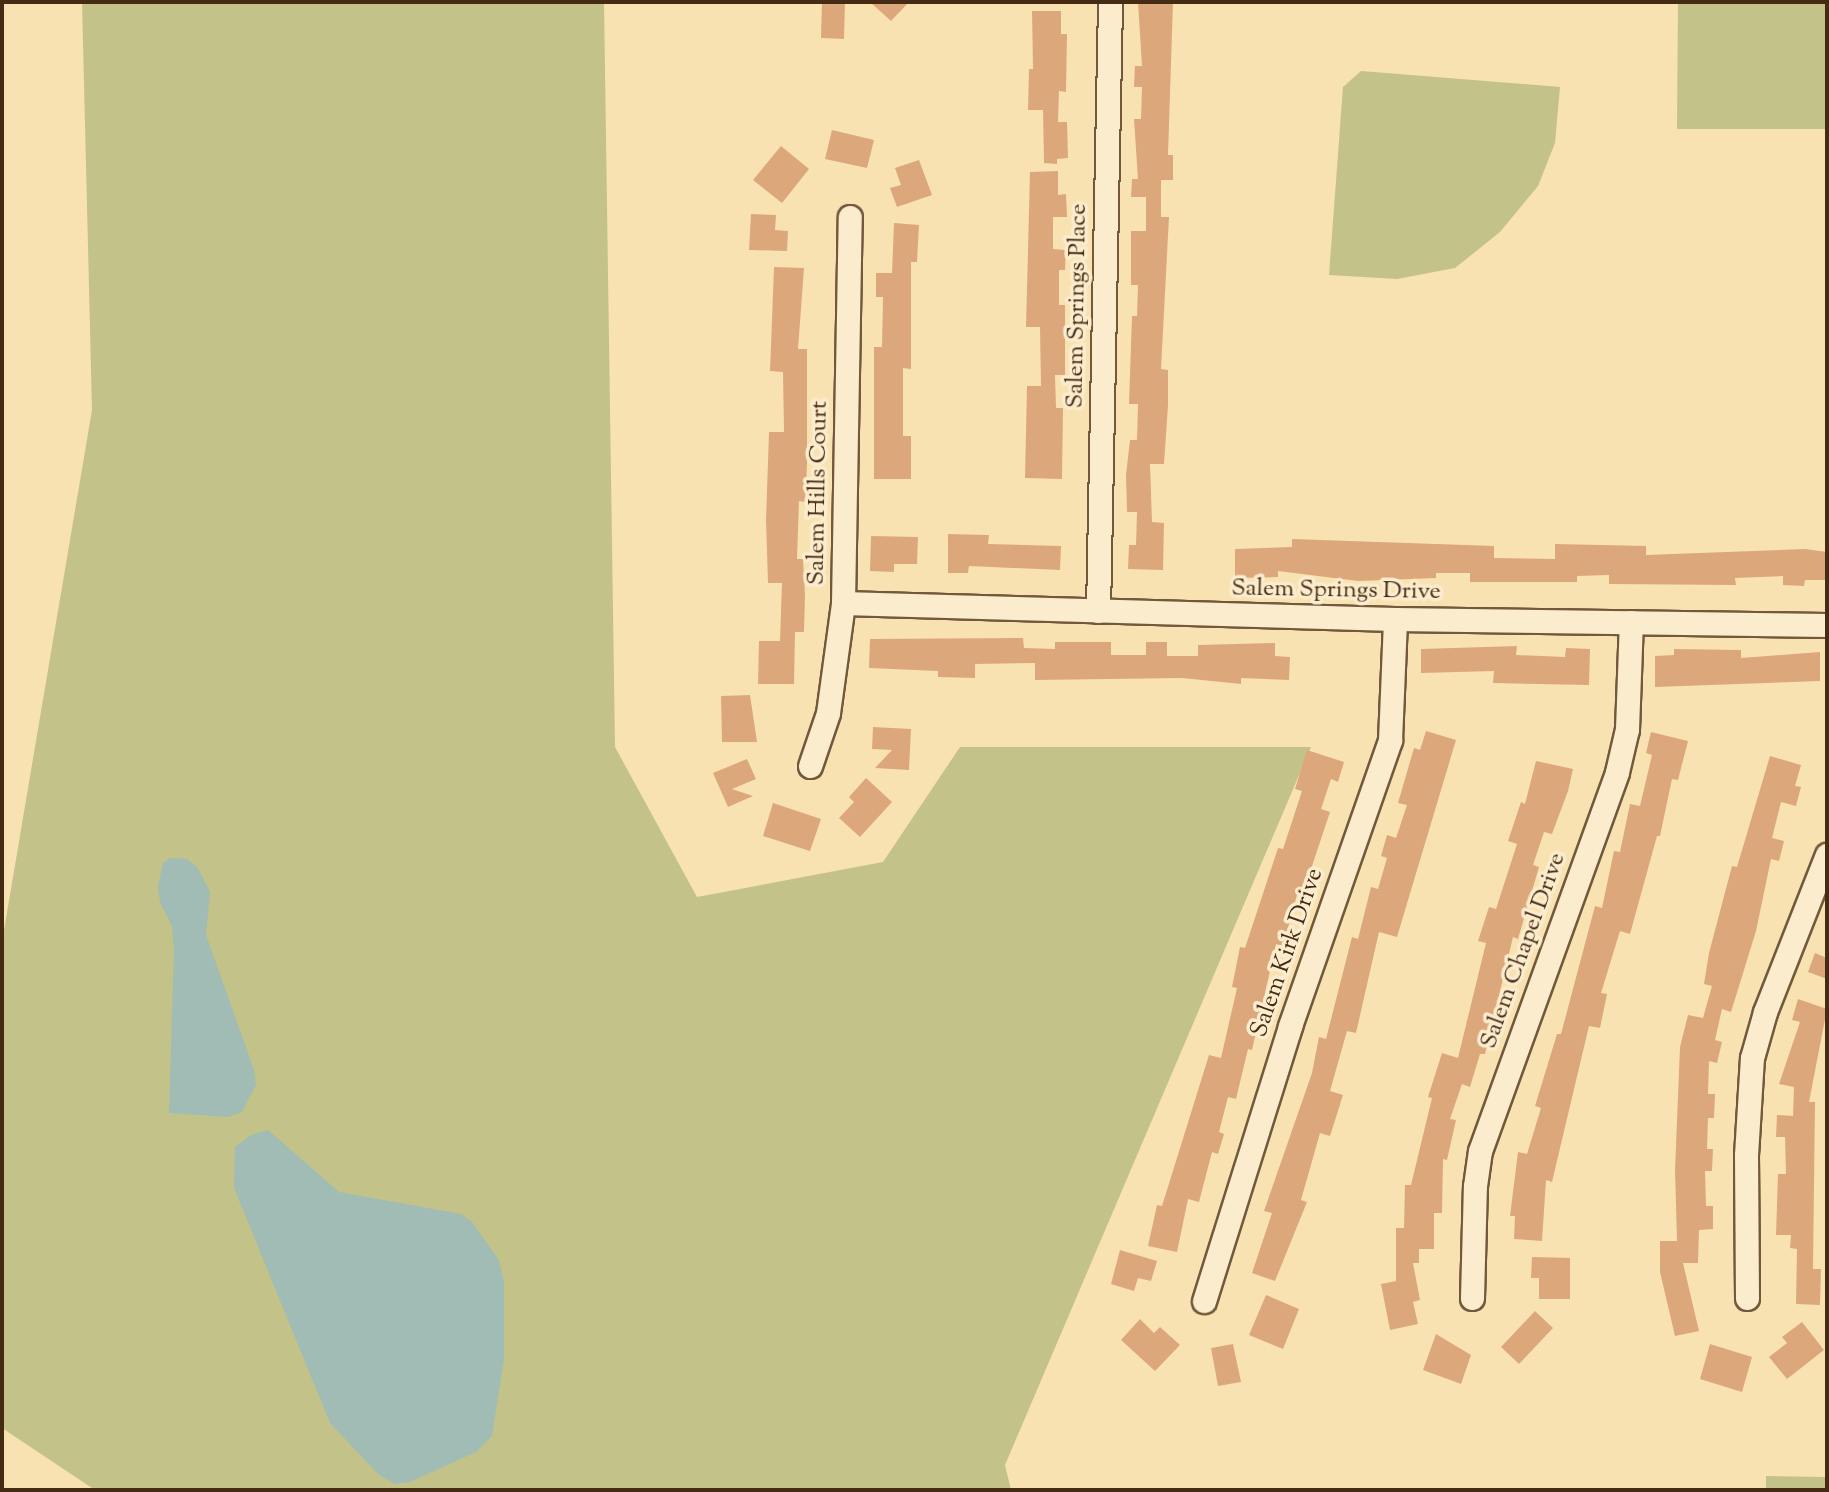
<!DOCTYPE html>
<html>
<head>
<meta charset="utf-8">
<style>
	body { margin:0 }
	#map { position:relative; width:1829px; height:1492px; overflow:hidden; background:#f9e2b2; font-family:"Sorts Mill Goudy",serif }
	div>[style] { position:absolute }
	.green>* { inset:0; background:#c3c288 }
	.water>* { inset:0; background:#a0bcb4 }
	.building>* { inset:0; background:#dda77c }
	.roads { filter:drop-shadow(2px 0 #73593c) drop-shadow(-2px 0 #73593c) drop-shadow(0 2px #73593c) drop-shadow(0 -2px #73593c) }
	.street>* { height:23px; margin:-11.5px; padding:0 11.5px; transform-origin:11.5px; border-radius:11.5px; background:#fbeccd }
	span { translate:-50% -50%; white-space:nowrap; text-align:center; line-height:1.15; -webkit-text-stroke:7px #fbeccd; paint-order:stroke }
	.street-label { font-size:24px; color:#462b14 }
	.frame { position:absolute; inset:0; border:4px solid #462b14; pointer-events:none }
</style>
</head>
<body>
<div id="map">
	<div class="green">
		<div style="clip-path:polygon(82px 2px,604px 2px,615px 747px,697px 897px,883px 862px,960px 747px,1311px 747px,1005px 1465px,1011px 1490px,95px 1490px,2px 1428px,2px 942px,92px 410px)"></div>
		<div style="clip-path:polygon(1678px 2px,1827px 2px,1827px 129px,1677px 129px)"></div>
		<div style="clip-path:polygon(1361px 71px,1560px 87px,1555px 143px,1538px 186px,1500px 232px,1455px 268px,1397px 279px,1329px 275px,1343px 87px)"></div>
		<div style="clip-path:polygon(1766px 1476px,1827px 1477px,1827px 1490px,1766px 1490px)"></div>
	</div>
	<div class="water">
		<div style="clip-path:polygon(170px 858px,187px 859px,198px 868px,210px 892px,206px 935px,254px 1070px,256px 1085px,242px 1112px,228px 1117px,169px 1113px,174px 950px,172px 926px,160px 903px,158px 886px,163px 863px)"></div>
		<div style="clip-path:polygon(268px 1130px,339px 1192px,461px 1214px,472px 1222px,499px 1260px,504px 1282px,504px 1359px,492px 1436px,476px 1452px,410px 1482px,395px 1484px,378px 1474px,330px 1423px,234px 1188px,235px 1147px,251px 1135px)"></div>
	</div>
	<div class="building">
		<div style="clip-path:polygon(822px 2px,845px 2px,844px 39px,821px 38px)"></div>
		<div style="clip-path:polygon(870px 2px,909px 2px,891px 21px)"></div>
		<div style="clip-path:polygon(1138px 2px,1173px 2px,1168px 155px,1173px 155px,1173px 180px,1161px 180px,1161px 217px,1169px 217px,1161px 369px,1168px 370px,1168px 405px,1164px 464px,1150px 464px,1152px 522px,1164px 523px,1163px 570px,1128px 569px,1129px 545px,1136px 545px,1137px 512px,1127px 512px,1126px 475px,1130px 440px,1137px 440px,1138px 404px,1129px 404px,1132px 316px,1137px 316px,1138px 285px,1131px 285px,1131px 231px,1146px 231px,1146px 197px,1131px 197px,1132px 179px,1138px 179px,1134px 119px,1141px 119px,1142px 87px,1134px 87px,1135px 66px,1142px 66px)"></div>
		<div style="clip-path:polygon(1032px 11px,1061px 11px,1061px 34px,1067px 34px,1066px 92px,1059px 91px,1058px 122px,1067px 122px,1068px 158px,1057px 159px,1057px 164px,1044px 163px,1043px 110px,1028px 110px,1029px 69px,1033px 69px)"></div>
		<div style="clip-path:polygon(832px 130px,874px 140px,867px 168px,825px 159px)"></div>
		<div style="clip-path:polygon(781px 146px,809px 169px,782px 203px,753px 180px)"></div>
		<div style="clip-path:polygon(919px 160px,932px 195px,897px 207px,890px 188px,901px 185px,895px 168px)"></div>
		<div style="clip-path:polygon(1058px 171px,1058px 195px,1066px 194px,1067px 217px,1053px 217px,1053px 249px,1066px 250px,1065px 270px,1059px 270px,1059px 305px,1065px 305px,1065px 375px,1055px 375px,1056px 408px,1063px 408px,1062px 479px,1025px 478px,1027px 386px,1041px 386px,1040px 327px,1026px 327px,1030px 172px)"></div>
		<div style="clip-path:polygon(751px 214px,776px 215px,775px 230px,788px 231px,787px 251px,749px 250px)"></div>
		<div style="clip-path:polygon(894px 223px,919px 225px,917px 262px,911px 262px,911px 369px,903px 368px,903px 436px,911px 436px,911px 479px,874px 479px,874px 347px,882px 347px,883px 297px,876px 297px,876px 273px,892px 273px)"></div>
		<div style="clip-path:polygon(774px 267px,804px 268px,798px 349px,807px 349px,807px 466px,805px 502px,799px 501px,797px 559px,803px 559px,805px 595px,804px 632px,795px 632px,794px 684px,758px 684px,759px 641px,780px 641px,782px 583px,768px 583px,766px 520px,769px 432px,784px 432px,783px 372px,770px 371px)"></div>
		<div style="clip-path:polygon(948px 534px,989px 535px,988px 544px,1061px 546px,1060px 570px,969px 566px,968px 573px,948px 573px)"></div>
		<div style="clip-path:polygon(871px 536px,918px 537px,917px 564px,894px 564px,894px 572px,870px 571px)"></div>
		<div style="clip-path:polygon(1292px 539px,1494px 546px,1494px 558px,1555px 559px,1555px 544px,1646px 546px,1646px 555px,1805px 549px,1827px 552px,1827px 580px,1805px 580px,1804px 586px,1783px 585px,1783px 576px,1735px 578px,1736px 585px,1609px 584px,1609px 575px,1577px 576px,1577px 582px,1470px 582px,1470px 573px,1436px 573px,1436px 578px,1358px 581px,1278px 571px,1278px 577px,1235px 578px,1235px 549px,1292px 547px)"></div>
		<div style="clip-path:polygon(1023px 638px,1024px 648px,1055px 649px,1055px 642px,1111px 642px,1111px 655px,1146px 655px,1146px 642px,1167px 642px,1167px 656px,1198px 656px,1198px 645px,1275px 643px,1275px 656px,1290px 657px,1289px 680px,1241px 678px,1241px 684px,1182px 678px,1035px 680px,1035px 663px,975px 664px,975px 678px,938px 677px,938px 671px,869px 668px,870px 639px)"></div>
		<div style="clip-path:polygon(1517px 646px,1516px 655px,1565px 657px,1566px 648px,1590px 649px,1589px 685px,1493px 683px,1494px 671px,1421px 673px,1421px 649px)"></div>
		<div style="clip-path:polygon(1674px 649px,1741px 650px,1741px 658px,1820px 652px,1820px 681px,1655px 687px,1655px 656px,1674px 655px)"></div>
		<div style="clip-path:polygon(750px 695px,757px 742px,722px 742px,721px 696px)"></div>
		<div style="clip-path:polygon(873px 727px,911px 729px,909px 770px,875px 768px,892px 750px,872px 749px)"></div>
		<div style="clip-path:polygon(1426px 731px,1456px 740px,1397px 937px,1379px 932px,1356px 1033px,1347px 1031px,1330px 1091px,1343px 1095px,1330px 1136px,1320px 1133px,1301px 1200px,1307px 1202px,1275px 1281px,1252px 1273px,1272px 1213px,1264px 1211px,1312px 1073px,1319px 1037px,1326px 1039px,1352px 937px,1358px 939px,1371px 887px,1378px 889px,1387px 858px,1381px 856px,1387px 835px,1396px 838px,1407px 805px,1398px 803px,1414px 748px,1420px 750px)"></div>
		<div style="clip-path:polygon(1651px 732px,1688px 741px,1678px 780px,1672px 779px,1660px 836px,1657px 836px,1630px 934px,1620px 931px,1601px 993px,1607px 994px,1600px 1028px,1589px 1026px,1552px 1182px,1546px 1180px,1542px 1241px,1514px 1239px,1515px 1216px,1510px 1216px,1518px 1152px,1527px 1154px,1541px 1108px,1535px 1106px,1557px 1034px,1561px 1034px,1595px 906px,1602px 908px,1614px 851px,1620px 852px,1630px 804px,1640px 806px,1652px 755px,1646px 753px)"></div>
		<div style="clip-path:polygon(1307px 750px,1344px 762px,1338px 782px,1331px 779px,1321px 809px,1330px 812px,1303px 893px,1298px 891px,1283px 946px,1276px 944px,1252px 1050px,1248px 1049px,1236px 1099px,1228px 1097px,1219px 1132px,1224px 1134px,1218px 1154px,1212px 1152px,1199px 1202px,1188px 1199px,1177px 1252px,1148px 1246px,1157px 1205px,1162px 1206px,1209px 1055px,1221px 1058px,1237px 988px,1232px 987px,1240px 947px,1245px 948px,1278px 848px,1283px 849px,1302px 791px,1295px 789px)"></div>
		<div style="clip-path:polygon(1770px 756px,1801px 765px,1795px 786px,1801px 787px,1796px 806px,1781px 802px,1772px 838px,1784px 841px,1779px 861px,1771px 859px,1756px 931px,1731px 1012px,1722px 1009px,1715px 1040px,1722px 1042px,1717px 1063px,1709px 1061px,1708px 1094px,1715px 1094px,1714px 1118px,1708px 1118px,1707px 1149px,1713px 1149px,1712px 1171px,1705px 1171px,1706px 1206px,1713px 1206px,1713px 1229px,1699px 1230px,1698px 1263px,1683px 1263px,1699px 1331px,1675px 1336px,1660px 1272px,1660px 1241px,1677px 1241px,1675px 1170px,1680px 1047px,1688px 1015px,1703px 1018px,1712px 986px,1704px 984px,1709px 953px,1732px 866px,1737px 867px)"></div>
		<div style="clip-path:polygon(747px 759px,756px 779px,732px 789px,753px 796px,728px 807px,713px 773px)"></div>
		<div style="clip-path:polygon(1536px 761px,1573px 769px,1568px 791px,1552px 834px,1544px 832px,1533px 865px,1539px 867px,1518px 939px,1513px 937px,1485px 1054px,1480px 1054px,1470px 1087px,1462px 1084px,1450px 1119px,1456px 1120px,1447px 1160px,1443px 1159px,1442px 1213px,1434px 1213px,1434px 1249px,1419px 1249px,1419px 1263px,1413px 1263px,1420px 1300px,1413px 1302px,1418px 1324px,1390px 1330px,1381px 1284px,1396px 1281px,1396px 1228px,1404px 1228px,1405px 1185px,1411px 1185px,1432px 1098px,1428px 1097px,1442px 1053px,1458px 1058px,1486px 943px,1478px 941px,1489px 907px,1496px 909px,1517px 844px,1508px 841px,1521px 802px,1525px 804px)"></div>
		<div style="clip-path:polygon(866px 778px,892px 802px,860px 837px,839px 818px,854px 802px,849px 797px)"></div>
		<div style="clip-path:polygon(773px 803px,821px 819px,810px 851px,763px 836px)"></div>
		<div style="clip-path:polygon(1815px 953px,1827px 958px,1827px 979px,1808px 972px)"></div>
		<div style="clip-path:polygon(1798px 999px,1827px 1009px,1809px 1102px,1815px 1102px,1813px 1269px,1821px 1269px,1820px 1305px,1796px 1304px,1797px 1249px,1790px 1248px,1791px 1235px,1776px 1235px,1778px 1174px,1786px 1174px,1785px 1137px,1776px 1137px,1777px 1115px,1793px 1116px,1794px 1087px,1779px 1084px,1800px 1022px,1792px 1020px)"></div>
		<div style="clip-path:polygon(1120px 1250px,1157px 1261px,1151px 1281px,1138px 1278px,1134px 1291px,1111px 1284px)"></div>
		<div style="clip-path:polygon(1532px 1257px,1570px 1258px,1570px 1299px,1539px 1299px,1539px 1278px,1531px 1278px)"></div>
		<div style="clip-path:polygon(1266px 1295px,1299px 1309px,1283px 1349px,1249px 1335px)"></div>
		<div style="clip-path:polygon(1535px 1311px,1553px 1328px,1519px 1364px,1501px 1347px)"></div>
		<div style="clip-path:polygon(1140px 1319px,1154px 1333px,1160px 1327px,1180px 1345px,1155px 1371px,1121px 1340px)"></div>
		<div style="clip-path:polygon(1802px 1322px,1824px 1350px,1787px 1379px,1769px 1357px,1787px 1343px,1782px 1337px)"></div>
		<div style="clip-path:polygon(1436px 1334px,1471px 1355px,1461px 1384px,1423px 1370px)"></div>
		<div style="clip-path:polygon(1233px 1344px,1241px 1382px,1218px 1386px,1211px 1348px)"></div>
		<div style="clip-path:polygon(1710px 1344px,1752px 1357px,1742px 1392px,1700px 1379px)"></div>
	</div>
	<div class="roads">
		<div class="street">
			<div style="left:843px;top:603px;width:552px;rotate:1.66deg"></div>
			<div style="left:1395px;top:619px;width:432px;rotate:0.8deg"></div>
			<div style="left:1098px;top:611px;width:609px;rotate:-88.87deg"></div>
			<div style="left:810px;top:766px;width:56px;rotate:-71.2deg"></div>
			<div style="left:828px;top:713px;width:111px;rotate:-82.2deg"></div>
			<div style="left:843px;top:603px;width:386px;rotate:-89deg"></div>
			<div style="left:1472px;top:1298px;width:112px;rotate:-88.5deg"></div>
			<div style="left:1475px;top:1186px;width:35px;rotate:-82deg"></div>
			<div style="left:1480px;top:1151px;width:403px;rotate:-70.1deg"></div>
			<div style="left:1617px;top:772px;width:44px;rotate:-76.9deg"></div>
			<div style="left:1627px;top:729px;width:107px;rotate:-87.9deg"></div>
			<div style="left:1747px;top:1298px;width:143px;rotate:-90.4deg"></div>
			<div style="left:1746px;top:1155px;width:97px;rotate:-86.5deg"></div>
			<div style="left:1752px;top:1058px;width:48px;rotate:-74.2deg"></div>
			<div style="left:1765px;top:1012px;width:169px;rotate:-68.5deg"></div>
			<div style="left:1204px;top:1301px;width:288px;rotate:-72.6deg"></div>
			<div style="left:1290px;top:1026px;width:303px;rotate:-70.7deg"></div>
			<div style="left:1390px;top:740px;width:121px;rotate:-87.6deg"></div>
		</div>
	</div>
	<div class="street-label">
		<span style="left:1078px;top:306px;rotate:-89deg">Salem Springs Place</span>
		<span style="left:819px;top:493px;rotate:-89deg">Salem Hills Court</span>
		<span style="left:1336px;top:591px;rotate:1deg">Salem Springs Drive</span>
		<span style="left:1524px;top:951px;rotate:-70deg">Salem Chapel Drive</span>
		<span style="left:1288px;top:953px;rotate:-71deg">Salem Kirk Drive</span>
	</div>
	<div class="frame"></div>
</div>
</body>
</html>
